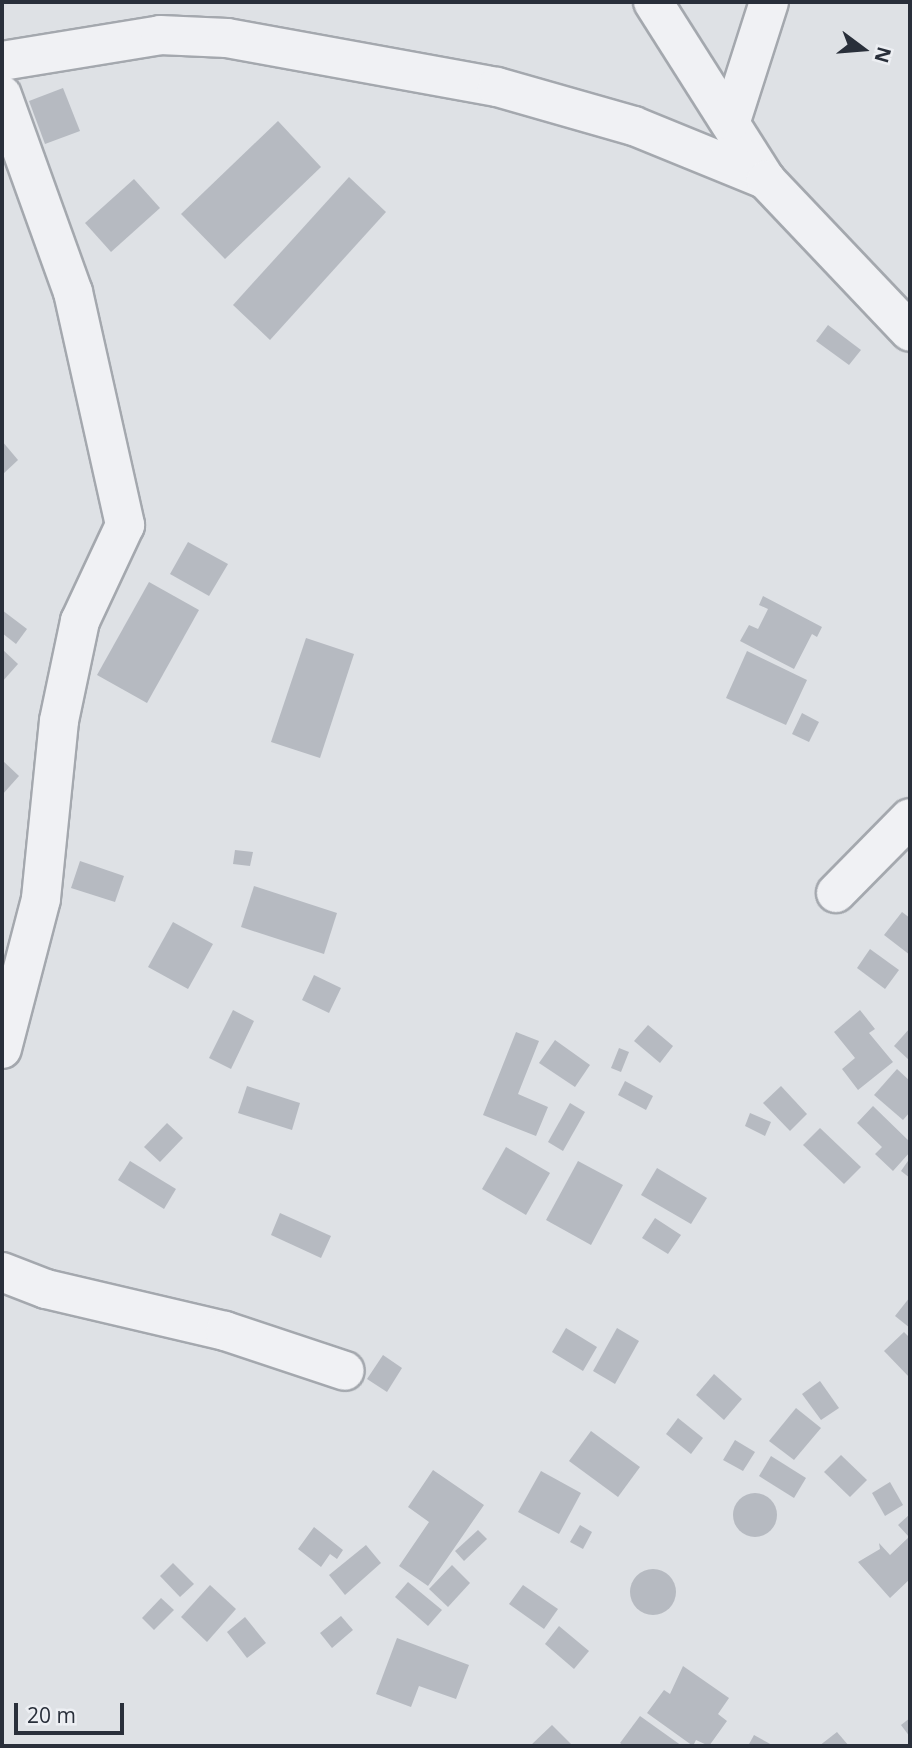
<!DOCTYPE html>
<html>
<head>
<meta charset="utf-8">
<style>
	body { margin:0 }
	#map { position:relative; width:912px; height:1748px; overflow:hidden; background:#dee1e5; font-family:"Open Sans",sans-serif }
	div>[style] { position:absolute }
	.building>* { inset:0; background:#b6bac1 }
	.round { border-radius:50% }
	.roads { filter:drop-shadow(2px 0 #a4a8ae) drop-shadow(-2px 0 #a4a8ae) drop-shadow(0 2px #a4a8ae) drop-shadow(0 -2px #a4a8ae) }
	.minor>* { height:38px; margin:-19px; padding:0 19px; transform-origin:19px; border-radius:19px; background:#f0f1f4 }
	span { translate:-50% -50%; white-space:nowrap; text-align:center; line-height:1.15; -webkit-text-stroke:5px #edeff3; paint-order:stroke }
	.frame { position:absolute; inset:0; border:4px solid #292f3a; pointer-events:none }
	.north { position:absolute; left:828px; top:14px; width:70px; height:70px; -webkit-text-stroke:5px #edeff3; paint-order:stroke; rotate:106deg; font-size:19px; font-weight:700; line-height:28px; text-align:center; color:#292f3a }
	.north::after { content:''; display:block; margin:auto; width:24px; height:32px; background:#292f3a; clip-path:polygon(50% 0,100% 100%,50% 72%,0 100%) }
	.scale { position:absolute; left:14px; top:1703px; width:110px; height:32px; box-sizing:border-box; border:4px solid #292f3a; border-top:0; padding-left:9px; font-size:21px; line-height:24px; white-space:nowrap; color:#292f3a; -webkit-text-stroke:5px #edeff3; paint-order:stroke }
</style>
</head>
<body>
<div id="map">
	<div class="building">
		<div style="clip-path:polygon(63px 88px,80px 131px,45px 144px,29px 101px)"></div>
		<div style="clip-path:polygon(278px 121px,321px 167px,225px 259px,181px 214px)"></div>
		<div style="clip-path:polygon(349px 177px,386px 212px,270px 340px,233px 305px)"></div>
		<div style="clip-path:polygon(134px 179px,160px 208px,111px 252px,85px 223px)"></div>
		<div style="clip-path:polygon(828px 325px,861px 350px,849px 365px,816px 341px)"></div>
		<div style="clip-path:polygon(2px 441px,18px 460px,2px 475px)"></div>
		<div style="clip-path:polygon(188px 542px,228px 564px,209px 596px,170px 574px)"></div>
		<div style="clip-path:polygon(149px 582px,199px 610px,147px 703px,97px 675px)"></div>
		<div style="clip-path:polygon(763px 596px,822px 627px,817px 637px,812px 634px,794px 669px,740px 641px,749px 625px,758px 629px,768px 609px,759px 605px)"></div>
		<div style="clip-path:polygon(2px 610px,27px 629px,16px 644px,2px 633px)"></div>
		<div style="clip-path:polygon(306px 638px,354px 654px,320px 758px,271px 742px)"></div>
		<div style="clip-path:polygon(2px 649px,18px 664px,2px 682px)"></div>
		<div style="clip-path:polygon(747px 651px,807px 680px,786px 725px,726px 698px)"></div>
		<div style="clip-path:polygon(802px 713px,819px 722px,809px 742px,792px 734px)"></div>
		<div style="clip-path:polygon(2px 760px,19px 776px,2px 795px)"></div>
		<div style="clip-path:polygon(235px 850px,253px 852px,250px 866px,233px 864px)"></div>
		<div style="clip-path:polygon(80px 861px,124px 876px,115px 902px,71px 888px)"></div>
		<div style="clip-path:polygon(254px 886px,337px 913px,324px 954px,241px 927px)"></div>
		<div style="clip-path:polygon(902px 912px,910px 918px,910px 955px,884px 935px)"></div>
		<div style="clip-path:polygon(173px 922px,213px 944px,188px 989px,148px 967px)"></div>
		<div style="clip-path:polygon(870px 949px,899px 970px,885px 989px,857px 968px)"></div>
		<div style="clip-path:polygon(314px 975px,341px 988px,329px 1013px,302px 1000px)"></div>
		<div style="clip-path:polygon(233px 1010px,254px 1021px,231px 1069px,209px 1058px)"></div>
		<div style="clip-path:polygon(860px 1010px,875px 1029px,869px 1033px,893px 1062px,858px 1090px,842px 1069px,855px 1058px,834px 1032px)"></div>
		<div style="clip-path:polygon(648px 1025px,673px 1046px,660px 1063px,634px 1041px)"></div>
		<div style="clip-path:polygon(910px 1028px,910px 1061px,894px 1046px)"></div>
		<div style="clip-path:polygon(516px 1032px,539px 1041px,518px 1094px,548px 1107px,536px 1136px,483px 1115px)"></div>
		<div style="clip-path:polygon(555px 1040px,590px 1065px,575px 1087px,539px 1063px)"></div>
		<div style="clip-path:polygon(619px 1048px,629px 1052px,621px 1072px,611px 1068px)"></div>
		<div style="clip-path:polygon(897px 1069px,910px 1081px,910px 1112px,903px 1120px,874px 1095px)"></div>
		<div style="clip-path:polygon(625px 1081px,653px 1096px,646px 1110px,618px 1095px)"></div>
		<div style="clip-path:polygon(247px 1086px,300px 1103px,292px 1130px,238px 1113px)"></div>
		<div style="clip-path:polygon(781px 1086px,807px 1114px,790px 1131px,763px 1103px)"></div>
		<div style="clip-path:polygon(570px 1103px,585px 1112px,563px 1151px,548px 1142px)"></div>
		<div style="clip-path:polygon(873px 1106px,910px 1142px,910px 1152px,893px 1171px,875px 1154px,882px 1147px,857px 1123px)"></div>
		<div style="clip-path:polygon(750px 1113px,771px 1122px,765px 1136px,745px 1126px)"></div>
		<div style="clip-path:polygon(167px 1123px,183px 1138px,160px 1162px,144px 1147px)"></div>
		<div style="clip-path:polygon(820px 1128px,861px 1167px,844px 1184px,803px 1145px)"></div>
		<div style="clip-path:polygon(506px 1147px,550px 1173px,526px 1215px,482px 1189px)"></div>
		<div style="clip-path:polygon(910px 1158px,910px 1178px,901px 1171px)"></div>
		<div style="clip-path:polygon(130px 1161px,176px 1189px,164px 1209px,118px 1180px)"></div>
		<div style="clip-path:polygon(578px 1161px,623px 1185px,591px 1245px,546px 1220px)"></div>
		<div style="clip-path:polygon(657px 1168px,707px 1198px,691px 1224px,641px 1195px)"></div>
		<div style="clip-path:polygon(280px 1213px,331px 1236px,321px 1258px,271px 1235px)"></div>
		<div style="clip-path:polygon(655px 1218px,681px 1235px,668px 1254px,642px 1238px)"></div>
		<div style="clip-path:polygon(910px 1297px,910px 1328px,895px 1316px)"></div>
		<div style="clip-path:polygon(566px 1328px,597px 1347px,583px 1371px,552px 1352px)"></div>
		<div style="clip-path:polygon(617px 1328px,639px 1341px,615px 1384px,593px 1371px)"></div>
		<div style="clip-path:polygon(904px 1332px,910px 1338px,910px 1378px,884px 1351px)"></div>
		<div style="clip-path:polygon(383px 1355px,402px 1368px,387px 1392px,367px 1379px)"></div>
		<div style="clip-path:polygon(714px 1374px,742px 1399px,724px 1420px,696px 1395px)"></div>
		<div style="clip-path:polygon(820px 1381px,839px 1408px,821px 1420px,802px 1394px)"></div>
		<div style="clip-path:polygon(796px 1408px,821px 1428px,794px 1460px,769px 1441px)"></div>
		<div style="clip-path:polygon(678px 1418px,703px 1438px,691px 1454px,666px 1434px)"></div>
		<div style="clip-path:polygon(591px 1431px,640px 1467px,618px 1497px,569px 1461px)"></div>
		<div style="clip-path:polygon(735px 1440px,755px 1452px,743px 1471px,723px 1460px)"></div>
		<div style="clip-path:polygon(841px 1455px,867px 1480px,850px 1497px,824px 1472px)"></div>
		<div style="clip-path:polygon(771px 1456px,806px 1478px,794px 1498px,759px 1476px)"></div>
		<div style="clip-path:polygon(433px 1470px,484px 1505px,428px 1586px,399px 1566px,429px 1522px,408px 1507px)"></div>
		<div style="clip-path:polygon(541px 1471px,581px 1493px,559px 1534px,518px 1512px)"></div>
		<div style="clip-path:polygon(890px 1482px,903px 1505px,885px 1516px,872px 1493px)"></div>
		<div class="round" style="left:733px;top:1493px;width:44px;height:44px"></div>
		<div style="clip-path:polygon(910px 1514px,910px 1579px,890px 1598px,858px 1562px,880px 1549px,879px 1543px,890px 1555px,909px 1537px,898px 1525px)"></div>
		<div style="clip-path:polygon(580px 1525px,592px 1532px,583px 1549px,570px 1542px)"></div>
		<div style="clip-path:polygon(314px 1527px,343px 1550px,337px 1559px,330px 1554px,321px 1567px,298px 1549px)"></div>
		<div style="clip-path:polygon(478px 1530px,487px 1539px,464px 1561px,455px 1551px)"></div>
		<div style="clip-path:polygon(366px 1545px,381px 1563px,345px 1595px,329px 1575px)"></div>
		<div style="clip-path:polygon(173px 1563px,194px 1584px,180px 1597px,160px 1576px)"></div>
		<div style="clip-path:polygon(452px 1565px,470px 1583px,448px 1607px,429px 1589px)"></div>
		<div class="round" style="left:630px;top:1569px;width:46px;height:46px"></div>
		<div style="clip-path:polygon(408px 1582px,442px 1610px,428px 1626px,395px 1597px)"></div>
		<div style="clip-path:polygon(210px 1585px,236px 1609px,207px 1642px,181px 1617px)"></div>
		<div style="clip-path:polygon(523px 1585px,558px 1609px,544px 1629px,509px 1604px)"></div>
		<div style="clip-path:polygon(161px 1598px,174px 1610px,154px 1630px,142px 1618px)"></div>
		<div style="clip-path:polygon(341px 1616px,353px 1630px,332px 1648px,320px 1633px)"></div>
		<div style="clip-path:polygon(245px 1617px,266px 1643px,247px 1658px,227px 1632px)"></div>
		<div style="clip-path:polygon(559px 1626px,589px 1651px,574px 1669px,545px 1644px)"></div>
		<div style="clip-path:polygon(397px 1638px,469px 1665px,456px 1699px,419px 1686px,411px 1707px,376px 1694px)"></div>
		<div style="clip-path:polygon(683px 1666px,729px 1698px,718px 1714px,727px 1721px,709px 1746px,696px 1740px,693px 1746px,647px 1713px,664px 1690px,670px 1694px)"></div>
		<div style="clip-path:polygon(640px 1716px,682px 1746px,624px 1746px,620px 1743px)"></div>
		<div style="clip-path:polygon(910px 1718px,910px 1737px,901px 1725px)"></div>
		<div style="clip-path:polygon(552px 1725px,573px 1746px,530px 1746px)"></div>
		<div style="clip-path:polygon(837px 1732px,849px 1746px,819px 1746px)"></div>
		<div style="clip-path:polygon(754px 1735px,774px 1746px,748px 1746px)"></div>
	</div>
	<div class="roads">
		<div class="minor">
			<div style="left:653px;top:2px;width:211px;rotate:57.6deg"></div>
			<div style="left:2px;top:61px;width:160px;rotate:-9.3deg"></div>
			<div style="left:160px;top:35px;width:67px;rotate:2.6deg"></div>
			<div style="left:227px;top:38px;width:274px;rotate:10.3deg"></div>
			<div style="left:497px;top:87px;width:142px;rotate:15.9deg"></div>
			<div style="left:634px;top:126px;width:143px;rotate:22.2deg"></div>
			<div style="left:766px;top:180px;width:209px;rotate:46.5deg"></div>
			<div style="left:2px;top:95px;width:209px;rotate:70.2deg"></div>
			<div style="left:73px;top:292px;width:239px;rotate:77.4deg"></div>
			<div style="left:125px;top:525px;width:106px;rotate:115.1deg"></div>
			<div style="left:80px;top:621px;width:102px;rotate:101.9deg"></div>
			<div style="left:59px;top:721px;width:179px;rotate:95.8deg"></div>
			<div style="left:41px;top:899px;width:155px;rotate:104.6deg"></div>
			<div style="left:731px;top:121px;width:125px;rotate:-72.3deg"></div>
			<div style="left:836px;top:893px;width:105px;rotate:-45.4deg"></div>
			<div style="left:2px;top:1272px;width:47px;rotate:21.1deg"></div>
			<div style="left:46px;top:1289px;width:184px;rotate:13.2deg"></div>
			<div style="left:225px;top:1331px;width:126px;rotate:18.4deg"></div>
		</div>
	</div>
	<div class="frame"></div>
	<div class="north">N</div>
	<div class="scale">20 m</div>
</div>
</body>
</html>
